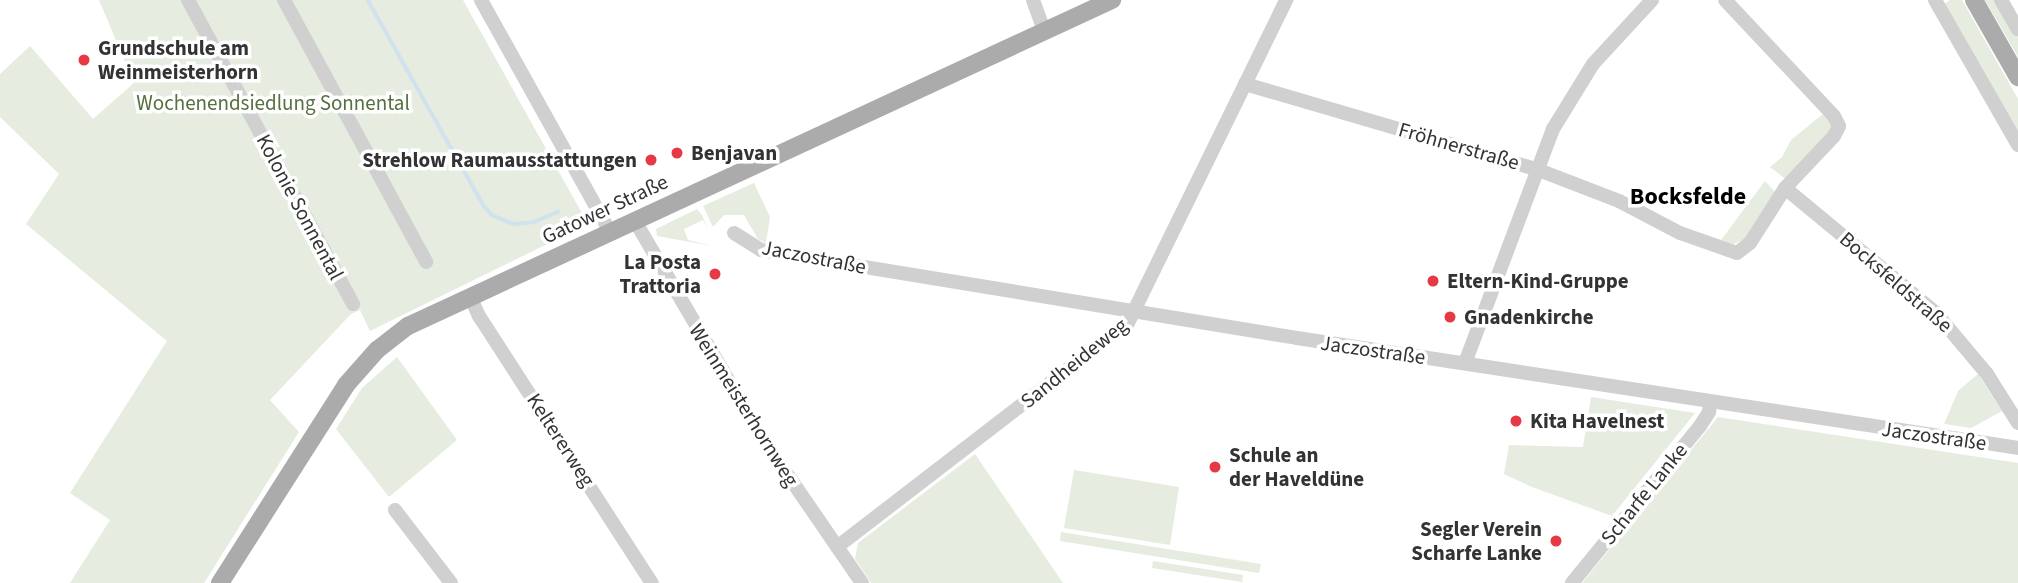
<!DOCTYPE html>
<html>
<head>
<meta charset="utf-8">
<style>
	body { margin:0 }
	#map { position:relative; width:2018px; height:583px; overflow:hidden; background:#fff; font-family:"Source Sans 3",sans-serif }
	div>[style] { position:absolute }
	.green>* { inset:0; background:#e6ecdf }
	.stream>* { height:3.5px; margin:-1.75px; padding:0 1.75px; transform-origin:1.75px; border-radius:1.75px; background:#cfe2ee }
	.minor>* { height:14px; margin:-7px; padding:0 7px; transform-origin:7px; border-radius:7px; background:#d0d0d0 }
	.major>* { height:18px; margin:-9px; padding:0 9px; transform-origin:9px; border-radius:9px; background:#ababab }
	.dots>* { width:19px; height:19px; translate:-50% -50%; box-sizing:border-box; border:4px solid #fff; border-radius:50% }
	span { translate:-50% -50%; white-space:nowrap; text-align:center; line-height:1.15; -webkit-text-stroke:7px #fff; paint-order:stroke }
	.poi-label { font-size:21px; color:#333; font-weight:700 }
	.left { translate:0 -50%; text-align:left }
	.right { translate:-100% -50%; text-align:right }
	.park-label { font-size:21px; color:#56703f }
	.street-label { font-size:21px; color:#333 }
	.quarter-label { font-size:24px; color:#000; font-weight:700 }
</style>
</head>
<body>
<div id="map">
	<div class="green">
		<div style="clip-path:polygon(99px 0,463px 0,588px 224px,370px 331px,360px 310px,351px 314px,270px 400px,299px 432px,204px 583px,70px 583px,110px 520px,70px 493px,167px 341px,26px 224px,59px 174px,0 117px,0 74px,30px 46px,93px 119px,134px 83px)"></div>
		<div style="clip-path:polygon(1950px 0,1962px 0,2018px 99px,2018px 133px,1944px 4px)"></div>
		<div style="clip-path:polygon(1985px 0,1997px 0,2018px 38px,2018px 57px)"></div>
		<div style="clip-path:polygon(1823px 114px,1832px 124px,1830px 134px,1787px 178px,1784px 178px,1770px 167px,1782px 157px,1791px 140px)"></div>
		<div style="clip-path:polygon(1765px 181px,1775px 192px,1746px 239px,1733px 244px,1721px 240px)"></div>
		<div style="clip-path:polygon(754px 183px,770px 217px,766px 243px,758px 239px,744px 215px,724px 215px,713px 227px,703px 206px)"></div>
		<div style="clip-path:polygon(697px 209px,702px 215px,708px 229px,703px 220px,684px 229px,688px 240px,712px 246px,657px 236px,656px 229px)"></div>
		<div style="clip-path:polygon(397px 357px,457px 440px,389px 497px,336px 429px,362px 388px)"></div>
		<div style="clip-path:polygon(1978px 374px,2002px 411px,1971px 428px,1944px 424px,1958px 391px)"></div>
		<div style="clip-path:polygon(1591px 397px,1695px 413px,1612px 516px,1532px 487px,1504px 474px,1509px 445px,1583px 447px)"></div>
		<div style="clip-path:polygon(1718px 417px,2018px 463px,2018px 583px,1582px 583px)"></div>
		<div style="clip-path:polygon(975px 454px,1063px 583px,871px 583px,855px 559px,858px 543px)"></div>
		<div style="clip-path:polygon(1074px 470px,1179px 487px,1170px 545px,1064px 528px)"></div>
		<div style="clip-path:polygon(1061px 532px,1261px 564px,1259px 573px,1060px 541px)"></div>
		<div style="clip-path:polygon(1153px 561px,1243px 575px,1242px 582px,1152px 568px)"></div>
	</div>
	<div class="stream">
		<div style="left:368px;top:0;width:236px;rotate:60.6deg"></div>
		<div style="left:484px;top:206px;width:12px;rotate:48deg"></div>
		<div style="left:492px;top:215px;width:23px;rotate:23deg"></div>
		<div style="left:513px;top:224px;width:21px;rotate:-5deg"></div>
		<div style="left:534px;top:222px;width:26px;rotate:-23deg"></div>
	</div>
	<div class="minor">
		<div style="left:188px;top:0;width:346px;rotate:61.5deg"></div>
		<div style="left:284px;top:0;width:298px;rotate:61.5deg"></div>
		<div style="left:481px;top:0;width:265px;rotate:60.9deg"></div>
		<div style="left:1033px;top:0;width:33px;rotate:70deg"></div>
		<div style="left:1935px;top:0;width:167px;rotate:60.2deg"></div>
		<div style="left:2001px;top:0;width:34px;rotate:60deg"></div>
		<div style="left:1245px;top:84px;width:303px;rotate:16.3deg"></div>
		<div style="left:1536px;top:169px;width:89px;rotate:21.1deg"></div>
		<div style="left:1619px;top:201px;width:69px;rotate:27.7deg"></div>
		<div style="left:1680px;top:233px;width:60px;rotate:19.3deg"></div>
		<div style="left:1737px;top:253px;width:16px;rotate:-38deg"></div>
		<div style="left:1750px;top:243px;width:65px;rotate:-57.5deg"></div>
		<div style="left:1785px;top:188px;width:71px;rotate:-46.7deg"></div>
		<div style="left:1834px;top:136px;width:11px;rotate:-63deg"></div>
		<div style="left:1839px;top:126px;width:11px;rotate:-117deg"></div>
		<div style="left:1834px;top:116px;width:159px;rotate:-133.2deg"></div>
		<div style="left:1785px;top:188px;width:195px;rotate:39.6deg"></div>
		<div style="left:1935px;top:312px;width:81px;rotate:50deg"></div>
		<div style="left:1987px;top:374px;width:58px;rotate:57.7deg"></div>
		<div style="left:635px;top:221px;width:253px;rotate:59.6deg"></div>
		<div style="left:763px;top:439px;width:175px;rotate:55.5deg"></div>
		<div style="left:734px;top:233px;width:32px;rotate:32deg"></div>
		<div style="left:761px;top:250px;width:543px;rotate:9.32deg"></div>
		<div style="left:1297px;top:338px;width:729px;rotate:8.67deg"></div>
		<div style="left:470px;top:296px;width:22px;rotate:66deg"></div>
		<div style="left:479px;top:316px;width:318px;rotate:57.1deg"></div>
		<div style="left:1465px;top:363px;width:250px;rotate:-69.4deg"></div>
		<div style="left:1553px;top:129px;width:76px;rotate:-58.4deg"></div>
		<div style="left:1593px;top:64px;width:87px;rotate:-47.3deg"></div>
		<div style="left:395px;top:510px;width:92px;rotate:52.5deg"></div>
		<div style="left:837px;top:547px;width:367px;rotate:-37.6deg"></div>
		<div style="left:1128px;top:323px;width:360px;rotate:-63.9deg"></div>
		<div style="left:1572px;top:583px;width:203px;rotate:-50.8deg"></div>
		<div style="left:1700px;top:426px;width:17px;rotate:-57deg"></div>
		<div style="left:1709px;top:412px;width:10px;rotate:-84deg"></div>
	</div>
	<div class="major">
		<div style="left:1974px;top:0;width:89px;rotate:60.3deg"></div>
		<div style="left:220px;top:583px;width:235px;rotate:-57.5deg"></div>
		<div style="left:346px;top:385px;width:47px;rotate:-48.5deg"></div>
		<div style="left:377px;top:350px;width:39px;rotate:-38deg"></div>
		<div style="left:408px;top:326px;width:776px;rotate:-24.85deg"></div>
	</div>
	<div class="dots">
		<div style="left:84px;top:60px;background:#e63946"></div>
		<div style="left:677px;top:153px;background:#e63946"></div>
		<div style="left:651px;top:160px;background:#e63946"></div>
		<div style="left:715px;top:274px;background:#e63946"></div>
		<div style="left:1433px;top:281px;background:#e63946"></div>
		<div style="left:1450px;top:317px;background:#e63946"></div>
		<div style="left:1516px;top:421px;background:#e63946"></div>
		<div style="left:1215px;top:467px;background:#e63946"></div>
		<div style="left:1556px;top:541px;background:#e63946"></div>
	</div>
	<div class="poi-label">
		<span class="left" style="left:98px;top:60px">Grundschule am<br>Weinmeisterhorn</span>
		<span class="left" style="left:691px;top:153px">Benjavan</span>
		<span class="right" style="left:637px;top:160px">Strehlow Raumausstattungen</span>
		<span class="right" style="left:701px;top:274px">La Posta<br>Trattoria</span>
		<span class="left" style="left:1447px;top:281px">Eltern-Kind-Gruppe</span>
		<span class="left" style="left:1464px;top:317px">Gnadenkirche</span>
		<span class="left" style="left:1530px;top:421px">Kita Havelnest</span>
		<span class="left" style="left:1229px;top:467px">Schule an<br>der Haveldüne</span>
		<span class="right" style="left:1542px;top:541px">Segler Verein<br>Scharfe Lanke</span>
	</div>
	<div class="park-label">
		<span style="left:273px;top:103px">Wochenendsiedlung Sonnental</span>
	</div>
	<div class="street-label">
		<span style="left:1459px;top:146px;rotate:16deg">Fröhnerstraße</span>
		<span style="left:300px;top:207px;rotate:62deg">Kolonie Sonnental</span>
		<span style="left:605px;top:209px;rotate:-25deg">Gatower Straße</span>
		<span style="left:814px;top:257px;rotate:11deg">Jaczostraße</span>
		<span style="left:1896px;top:282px;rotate:41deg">Bocksfeldstraße</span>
		<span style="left:1373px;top:350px;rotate:8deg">Jaczostraße</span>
		<span style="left:1074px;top:363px;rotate:-39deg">Sandheideweg</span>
		<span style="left:744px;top:405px;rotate:58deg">Weinmeisterhornweg</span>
		<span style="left:1934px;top:436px;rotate:8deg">Jaczostraße</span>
		<span style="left:561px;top:440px;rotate:57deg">Keltererweg</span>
		<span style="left:1644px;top:494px;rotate:-51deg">Scharfe Lanke</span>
	</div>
	<div class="quarter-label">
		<span style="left:1688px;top:197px">Bocksfelde</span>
	</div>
</div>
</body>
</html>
